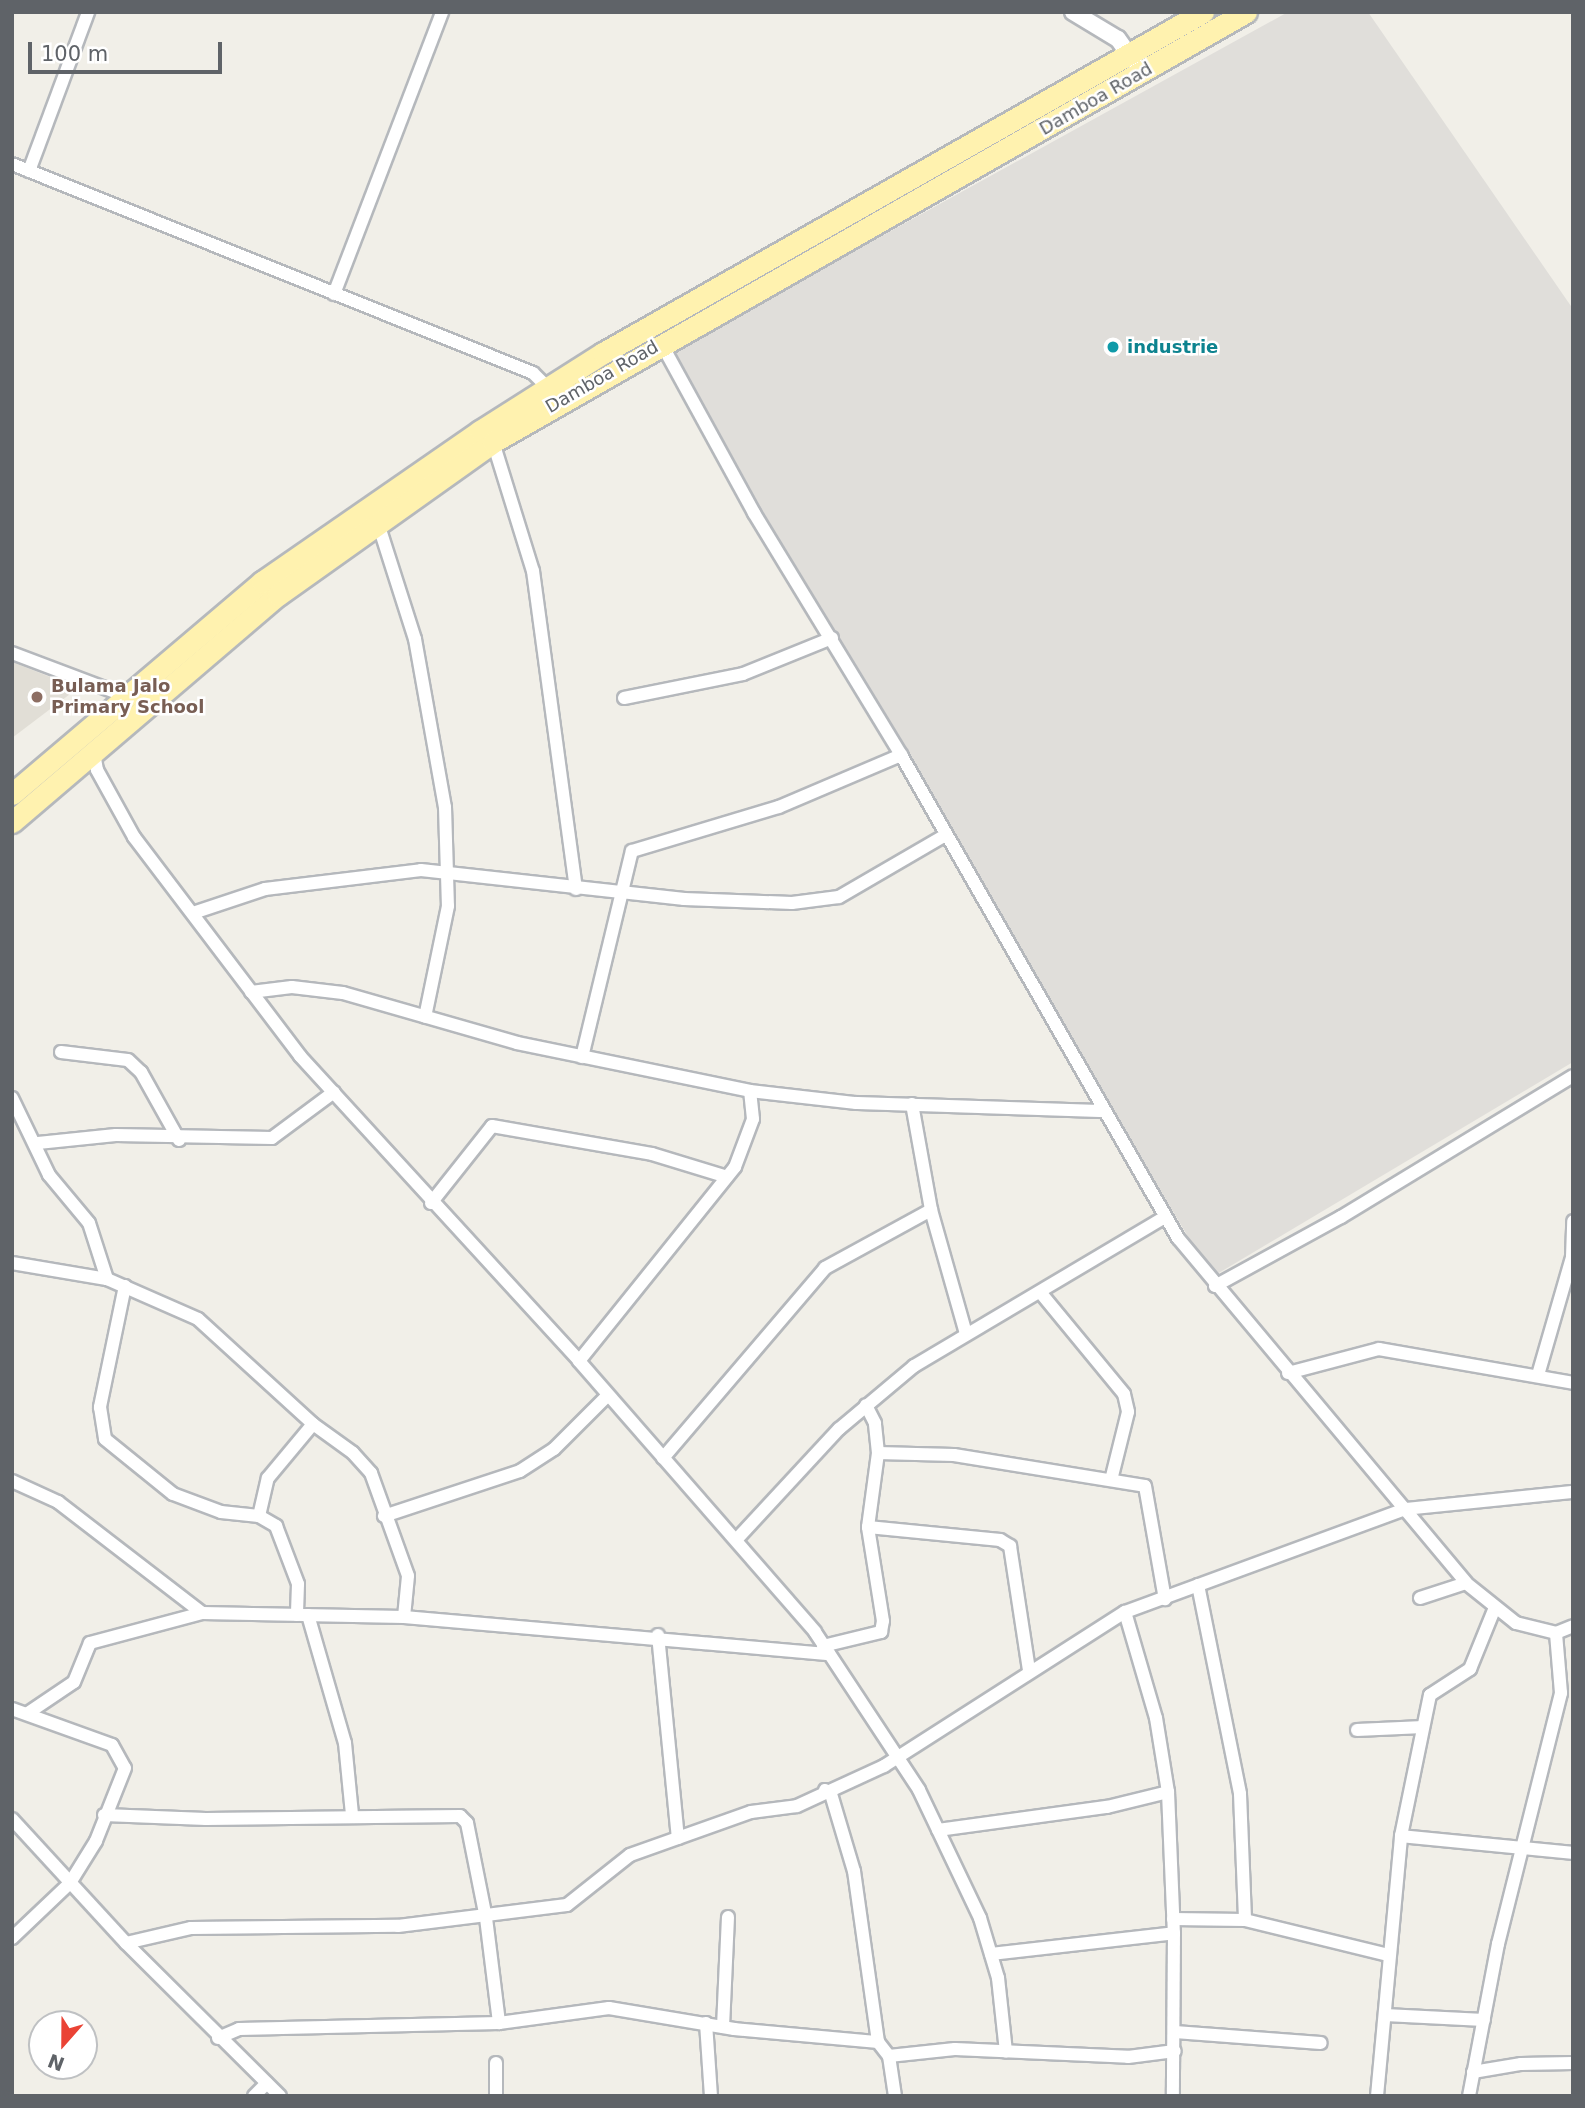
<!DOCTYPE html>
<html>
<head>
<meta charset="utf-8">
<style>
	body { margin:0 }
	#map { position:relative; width:1585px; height:2108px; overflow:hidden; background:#f1efe8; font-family:"DejaVu Sans",sans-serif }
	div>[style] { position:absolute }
	.industrial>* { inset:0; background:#e0deda }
	.education>* { inset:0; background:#e1ded6 }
	.roads { filter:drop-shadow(2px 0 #b5b8bc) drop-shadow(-2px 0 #b5b8bc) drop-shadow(0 2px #b5b8bc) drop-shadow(0 -2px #b5b8bc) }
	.minor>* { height:12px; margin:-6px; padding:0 6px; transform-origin:6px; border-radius:6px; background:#fff }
	.tertiary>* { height:16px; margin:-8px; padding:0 8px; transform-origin:8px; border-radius:8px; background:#fff }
	.primary>* { height:21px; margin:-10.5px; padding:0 10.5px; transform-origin:10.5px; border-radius:10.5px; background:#fff2af }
	.dots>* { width:19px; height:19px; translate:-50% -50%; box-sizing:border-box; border:4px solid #fff; border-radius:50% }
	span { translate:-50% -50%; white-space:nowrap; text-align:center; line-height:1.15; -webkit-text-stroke:5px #fff; paint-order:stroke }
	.street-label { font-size:18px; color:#5f6368 }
	.culture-label { font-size:18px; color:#0d838f; font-weight:700 }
	.left { translate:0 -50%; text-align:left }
	.education-label { font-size:18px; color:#785e54; font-weight:700 }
	.frame { position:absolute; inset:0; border:14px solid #5f6368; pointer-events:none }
	.north { position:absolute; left:28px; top:2010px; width:70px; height:70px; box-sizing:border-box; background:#fff; border:2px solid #bfc1c3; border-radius:50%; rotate:201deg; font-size:19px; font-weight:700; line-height:28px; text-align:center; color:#5f6368 }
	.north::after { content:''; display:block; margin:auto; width:24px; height:32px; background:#ea4335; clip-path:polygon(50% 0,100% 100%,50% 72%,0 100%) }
	.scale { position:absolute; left:28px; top:42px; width:194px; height:32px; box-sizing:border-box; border:4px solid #5f6368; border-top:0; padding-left:9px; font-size:21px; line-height:24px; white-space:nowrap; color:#5f6368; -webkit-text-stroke:5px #fff; paint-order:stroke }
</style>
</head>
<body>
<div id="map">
	<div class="industrial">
		<div style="clip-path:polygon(1288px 12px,1368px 12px,1573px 309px,1573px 1062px,1212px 1277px,664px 356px)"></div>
	</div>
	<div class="education">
		<div style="clip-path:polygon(12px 662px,78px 688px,12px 738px)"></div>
	</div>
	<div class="roads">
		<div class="minor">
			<div style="left:12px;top:164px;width:561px;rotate:21.86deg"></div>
			<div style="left:533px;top:373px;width:21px;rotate:45deg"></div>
			<div style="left:29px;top:171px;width:170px;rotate:-69.6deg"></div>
			<div style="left:334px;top:294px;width:302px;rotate:-69deg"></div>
			<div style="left:661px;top:343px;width:194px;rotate:61.3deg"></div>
			<div style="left:754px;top:513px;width:283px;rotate:58.7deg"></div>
			<div style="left:901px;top:755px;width:557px;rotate:60.17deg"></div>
			<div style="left:1178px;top:1238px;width:449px;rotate:50.1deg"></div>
			<div style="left:1466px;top:1583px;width:64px;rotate:38.7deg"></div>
			<div style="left:1516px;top:1623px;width:41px;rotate:14deg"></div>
			<div style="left:1556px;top:1633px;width:18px;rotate:-22deg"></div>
			<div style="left:493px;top:442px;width:135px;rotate:72.8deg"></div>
			<div style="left:533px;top:571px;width:321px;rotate:82.3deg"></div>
			<div style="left:377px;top:520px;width:125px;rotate:72.3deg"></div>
			<div style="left:415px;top:639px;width:171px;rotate:79.9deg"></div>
			<div style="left:445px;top:807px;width:99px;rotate:88.3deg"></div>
			<div style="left:448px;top:906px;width:113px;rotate:101.7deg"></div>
			<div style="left:12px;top:653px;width:119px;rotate:20.7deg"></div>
			<div style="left:624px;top:698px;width:121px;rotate:-11.4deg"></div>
			<div style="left:743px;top:674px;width:96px;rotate:-22deg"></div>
			<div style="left:94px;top:753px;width:17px;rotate:80deg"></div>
			<div style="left:97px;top:770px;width:77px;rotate:61.1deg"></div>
			<div style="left:134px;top:837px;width:275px;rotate:52.8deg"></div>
			<div style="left:300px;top:1056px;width:413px;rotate:47.5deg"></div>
			<div style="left:579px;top:1361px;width:359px;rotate:48.9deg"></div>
			<div style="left:815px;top:1632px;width:189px;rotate:56.6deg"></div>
			<div style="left:919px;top:1790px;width:142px;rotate:64.5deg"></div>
			<div style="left:980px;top:1918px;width:63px;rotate:73.3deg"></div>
			<div style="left:998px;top:1978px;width:74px;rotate:83.8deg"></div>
			<div style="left:193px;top:913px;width:76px;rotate:-18.4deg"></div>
			<div style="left:265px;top:889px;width:157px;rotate:-6.9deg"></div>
			<div style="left:421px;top:870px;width:265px;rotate:6.3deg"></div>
			<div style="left:684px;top:899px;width:108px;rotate:2.1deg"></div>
			<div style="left:792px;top:903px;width:47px;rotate:-7.3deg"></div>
			<div style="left:839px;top:897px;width:121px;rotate:-30.2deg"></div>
			<div style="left:251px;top:992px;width:41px;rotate:-7deg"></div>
			<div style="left:292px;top:987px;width:51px;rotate:6.7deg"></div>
			<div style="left:343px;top:993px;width:181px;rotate:16deg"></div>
			<div style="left:517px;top:1043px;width:238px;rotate:11.6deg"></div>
			<div style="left:750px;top:1091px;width:107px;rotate:6.5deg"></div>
			<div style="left:856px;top:1103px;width:245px;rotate:1.9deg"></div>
			<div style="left:61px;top:1052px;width:67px;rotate:6.8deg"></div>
			<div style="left:128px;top:1060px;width:18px;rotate:43deg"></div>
			<div style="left:141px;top:1072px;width:78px;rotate:60.8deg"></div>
			<div style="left:582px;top:1057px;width:212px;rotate:-76.4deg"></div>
			<div style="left:632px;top:851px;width:153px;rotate:-16.7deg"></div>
			<div style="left:779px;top:807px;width:133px;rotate:-23.1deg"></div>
			<div style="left:12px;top:1098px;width:85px;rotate:64.3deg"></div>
			<div style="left:49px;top:1175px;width:62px;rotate:50.2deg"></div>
			<div style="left:89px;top:1223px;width:59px;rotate:72.2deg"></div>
			<div style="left:912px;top:1104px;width:108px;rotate:79.8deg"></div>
			<div style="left:931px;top:1210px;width:129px;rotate:74.2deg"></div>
			<div style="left:38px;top:1143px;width:78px;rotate:-5.9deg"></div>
			<div style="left:116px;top:1135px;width:156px;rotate:1.1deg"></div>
			<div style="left:272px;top:1138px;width:77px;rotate:-36.6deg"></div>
			<div style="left:431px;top:1203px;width:98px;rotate:-51.6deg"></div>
			<div style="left:492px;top:1126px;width:162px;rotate:9.9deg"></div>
			<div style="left:652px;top:1154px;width:78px;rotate:17deg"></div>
			<div style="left:12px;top:1263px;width:96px;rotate:9.6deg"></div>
			<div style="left:107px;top:1279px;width:99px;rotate:23.7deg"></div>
			<div style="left:198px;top:1319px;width:156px;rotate:42.4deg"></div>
			<div style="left:313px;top:1424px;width:49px;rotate:35.9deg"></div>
			<div style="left:353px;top:1453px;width:27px;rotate:48deg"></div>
			<div style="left:371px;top:1473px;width:109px;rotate:70.2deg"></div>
			<div style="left:408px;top:1576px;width:41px;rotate:95.6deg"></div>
			<div style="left:125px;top:1286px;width:124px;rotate:101.7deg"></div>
			<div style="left:100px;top:1407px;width:32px;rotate:81deg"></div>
			<div style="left:105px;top:1439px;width:87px;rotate:39deg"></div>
			<div style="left:173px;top:1494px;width:51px;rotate:20.6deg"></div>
			<div style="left:221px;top:1512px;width:38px;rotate:6deg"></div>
			<div style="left:259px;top:1516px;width:20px;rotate:30deg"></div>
			<div style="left:276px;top:1526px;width:62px;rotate:69.2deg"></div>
			<div style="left:298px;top:1584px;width:31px;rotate:92deg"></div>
			<div style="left:1215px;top:1286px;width:144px;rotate:-28.7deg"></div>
			<div style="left:1341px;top:1217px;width:271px;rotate:-31.3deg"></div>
			<div style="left:1040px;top:1292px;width:132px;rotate:50.5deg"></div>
			<div style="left:1124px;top:1394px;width:18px;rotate:77deg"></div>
			<div style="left:1128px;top:1412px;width:70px;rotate:104deg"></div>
			<div style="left:579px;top:1361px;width:249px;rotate:-51.2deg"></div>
			<div style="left:735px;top:1167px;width:51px;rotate:-69.4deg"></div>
			<div style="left:753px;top:1119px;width:28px;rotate:-96deg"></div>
			<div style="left:1288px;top:1373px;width:94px;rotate:-14.8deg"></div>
			<div style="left:1379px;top:1349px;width:197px;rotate:9.9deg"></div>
			<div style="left:1538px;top:1375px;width:123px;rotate:-73.9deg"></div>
			<div style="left:1572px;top:1257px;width:36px;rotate:-88deg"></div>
			<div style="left:878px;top:1453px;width:76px;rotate:1.5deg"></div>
			<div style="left:954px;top:1455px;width:193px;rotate:9.2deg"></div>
			<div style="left:1145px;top:1486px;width:115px;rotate:80deg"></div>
			<div style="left:663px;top:1458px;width:250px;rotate:-49.5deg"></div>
			<div style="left:825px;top:1268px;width:121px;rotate:-28.7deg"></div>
			<div style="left:12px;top:1481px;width:51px;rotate:24.5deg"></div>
			<div style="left:58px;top:1502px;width:182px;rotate:37.6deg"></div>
			<div style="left:202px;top:1613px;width:202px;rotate:1.1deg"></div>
			<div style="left:404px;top:1617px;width:427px;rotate:5deg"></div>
			<div style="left:259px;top:1516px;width:39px;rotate:-77deg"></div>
			<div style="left:268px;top:1478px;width:70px;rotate:-50.2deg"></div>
			<div style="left:384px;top:1516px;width:143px;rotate:-18.3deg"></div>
			<div style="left:520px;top:1471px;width:40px;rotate:-32.9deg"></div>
			<div style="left:554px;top:1449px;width:74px;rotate:-45deg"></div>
			<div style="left:868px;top:1527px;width:133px;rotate:5.6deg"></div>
			<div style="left:1000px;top:1540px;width:12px;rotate:31deg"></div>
			<div style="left:1010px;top:1546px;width:125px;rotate:81.3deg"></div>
			<div style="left:737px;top:1539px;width:150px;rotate:-47.2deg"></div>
			<div style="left:839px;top:1429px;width:98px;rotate:-40deg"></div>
			<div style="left:914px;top:1366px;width:292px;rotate:-30.7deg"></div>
			<div style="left:1198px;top:1585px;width:213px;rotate:78.6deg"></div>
			<div style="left:1240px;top:1794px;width:126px;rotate:87.7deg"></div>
			<div style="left:1420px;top:1598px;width:48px;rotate:-18.1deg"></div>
			<div style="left:1125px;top:1612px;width:110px;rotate:73.7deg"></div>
			<div style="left:1156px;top:1718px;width:75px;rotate:80.8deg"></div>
			<div style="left:1168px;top:1792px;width:141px;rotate:87.6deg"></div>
			<div style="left:1174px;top:1933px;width:163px;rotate:90.4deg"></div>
			<div style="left:308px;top:1615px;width:133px;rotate:73.9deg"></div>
			<div style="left:345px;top:1743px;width:72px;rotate:84.4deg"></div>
			<div style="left:658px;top:1635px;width:204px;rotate:84.4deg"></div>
			<div style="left:823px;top:1646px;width:60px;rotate:-13.6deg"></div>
			<div style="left:881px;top:1632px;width:11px;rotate:-80deg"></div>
			<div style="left:883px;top:1621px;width:95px;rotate:-99.1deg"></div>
			<div style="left:868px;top:1527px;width:75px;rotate:-82.3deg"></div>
			<div style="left:878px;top:1453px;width:30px;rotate:-96deg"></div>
			<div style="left:875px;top:1423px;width:20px;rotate:-117deg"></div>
			<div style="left:12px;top:1709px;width:106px;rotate:19.8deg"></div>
			<div style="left:112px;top:1745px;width:26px;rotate:61deg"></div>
			<div style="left:125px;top:1768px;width:79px;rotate:111.7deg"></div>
			<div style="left:96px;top:1841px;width:49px;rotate:121.8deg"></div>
			<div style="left:70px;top:1883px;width:80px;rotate:136.5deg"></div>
			<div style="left:28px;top:1713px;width:55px;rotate:-34deg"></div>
			<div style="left:74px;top:1682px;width:42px;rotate:-67.7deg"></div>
			<div style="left:90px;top:1643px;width:116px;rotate:-15deg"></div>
			<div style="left:1357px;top:1730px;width:66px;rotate:-2.6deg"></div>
			<div style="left:825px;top:1790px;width:7px;rotate:34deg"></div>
			<div style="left:831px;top:1794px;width:80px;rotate:73.4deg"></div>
			<div style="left:854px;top:1871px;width:173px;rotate:82deg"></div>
			<div style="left:878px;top:2042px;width:18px;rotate:52deg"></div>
			<div style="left:889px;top:2056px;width:40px;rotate:81.5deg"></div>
			<div style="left:104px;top:1815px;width:102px;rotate:2.2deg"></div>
			<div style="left:206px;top:1819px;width:254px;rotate:-0.7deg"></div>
			<div style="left:460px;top:1816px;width:10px;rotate:45deg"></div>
			<div style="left:467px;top:1823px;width:97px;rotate:78.7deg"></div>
			<div style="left:486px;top:1918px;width:106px;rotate:82.9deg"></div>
			<div style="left:12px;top:1819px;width:168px;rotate:47.4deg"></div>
			<div style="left:126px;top:1943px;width:217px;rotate:44.8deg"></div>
			<div style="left:938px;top:1830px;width:171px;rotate:-7.8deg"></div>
			<div style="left:1107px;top:1807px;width:63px;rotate:-13.8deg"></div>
			<div style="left:1401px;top:1836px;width:173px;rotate:5.6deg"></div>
			<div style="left:1173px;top:1919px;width:72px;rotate:0.8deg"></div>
			<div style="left:1245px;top:1920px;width:148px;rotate:13.7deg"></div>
			<div style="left:126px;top:1943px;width:67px;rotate:-13deg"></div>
			<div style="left:191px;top:1928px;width:207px;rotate:-0.6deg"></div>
			<div style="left:398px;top:1926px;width:170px;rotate:-7.1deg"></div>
			<div style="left:567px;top:1905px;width:80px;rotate:-38.4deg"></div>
			<div style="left:630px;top:1855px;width:128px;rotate:-19.6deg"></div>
			<div style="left:751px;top:1812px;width:46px;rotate:-7.4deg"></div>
			<div style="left:797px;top:1806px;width:96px;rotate:-24.7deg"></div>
			<div style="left:884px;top:1766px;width:286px;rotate:-32.6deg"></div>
			<div style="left:1125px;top:1612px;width:298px;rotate:-20.2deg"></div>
			<div style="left:1405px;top:1509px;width:169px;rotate:-5.8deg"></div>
			<div style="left:991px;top:1954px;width:184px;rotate:-6.5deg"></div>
			<div style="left:1385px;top:2015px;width:99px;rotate:2.9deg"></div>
			<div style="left:706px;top:2023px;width:73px;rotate:86.1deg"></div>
			<div style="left:723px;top:2027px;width:110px;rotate:-87.4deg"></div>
			<div style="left:1175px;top:2032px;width:146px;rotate:4.3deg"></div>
			<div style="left:218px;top:2038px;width:23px;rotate:-23deg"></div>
			<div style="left:239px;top:2029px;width:260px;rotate:-1.3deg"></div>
			<div style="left:499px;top:2023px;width:111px;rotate:-7.8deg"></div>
			<div style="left:609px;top:2008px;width:127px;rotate:9.5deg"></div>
			<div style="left:734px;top:2029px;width:145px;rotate:5.2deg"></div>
			<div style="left:889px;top:2056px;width:66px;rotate:-6.1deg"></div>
			<div style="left:955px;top:2049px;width:173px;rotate:2.6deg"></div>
			<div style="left:1128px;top:2057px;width:47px;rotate:-7.3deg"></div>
			<div style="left:496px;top:2063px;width:33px;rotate:90deg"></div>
			<div style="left:1473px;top:2072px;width:49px;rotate:-9.5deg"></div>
			<div style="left:1521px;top:2064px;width:52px;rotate:-1.1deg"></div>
			<div style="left:254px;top:2096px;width:18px;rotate:-45deg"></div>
			<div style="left:1377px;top:2096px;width:261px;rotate:-84.7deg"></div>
			<div style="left:1401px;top:1836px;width:144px;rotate:-78.4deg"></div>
			<div style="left:1430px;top:1695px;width:48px;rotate:-33deg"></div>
			<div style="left:1470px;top:1669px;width:64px;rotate:-67.9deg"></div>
			<div style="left:1469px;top:2096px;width:155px;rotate:-79.2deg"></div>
			<div style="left:1498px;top:1944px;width:259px;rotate:-75.9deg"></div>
			<div style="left:1561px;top:1693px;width:60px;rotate:-94.8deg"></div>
		</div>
		<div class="tertiary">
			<div style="left:1073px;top:12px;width:52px;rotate:31deg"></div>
			<div style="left:1118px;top:39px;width:28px;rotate:55deg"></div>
		</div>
		<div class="primary">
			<div style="left:12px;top:794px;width:328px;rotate:-40.3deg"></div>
			<div style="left:262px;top:582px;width:265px;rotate:-34.7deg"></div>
			<div style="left:480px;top:431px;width:146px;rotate:-32.4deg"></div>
			<div style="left:603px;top:353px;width:690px;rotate:-29.61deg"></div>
			<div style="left:12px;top:822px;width:350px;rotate:-40.5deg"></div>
			<div style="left:278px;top:595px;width:264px;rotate:-35.4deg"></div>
			<div style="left:493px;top:442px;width:867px;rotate:-29.73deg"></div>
		</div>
	</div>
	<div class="dots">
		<div style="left:1113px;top:347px;background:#0f9aa8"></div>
		<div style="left:37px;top:697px;background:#8d6e63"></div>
	</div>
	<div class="street-label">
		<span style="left:1096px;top:99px;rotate:-30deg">Damboa Road</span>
		<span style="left:602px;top:377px;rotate:-30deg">Damboa Road</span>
	</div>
	<div class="culture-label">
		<span class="left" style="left:1127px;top:347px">industrie</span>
	</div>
	<div class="education-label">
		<span class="left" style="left:51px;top:697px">Bulama Jalo<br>Primary School</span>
	</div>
	<div class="frame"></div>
	<div class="north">N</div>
	<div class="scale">100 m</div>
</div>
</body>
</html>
